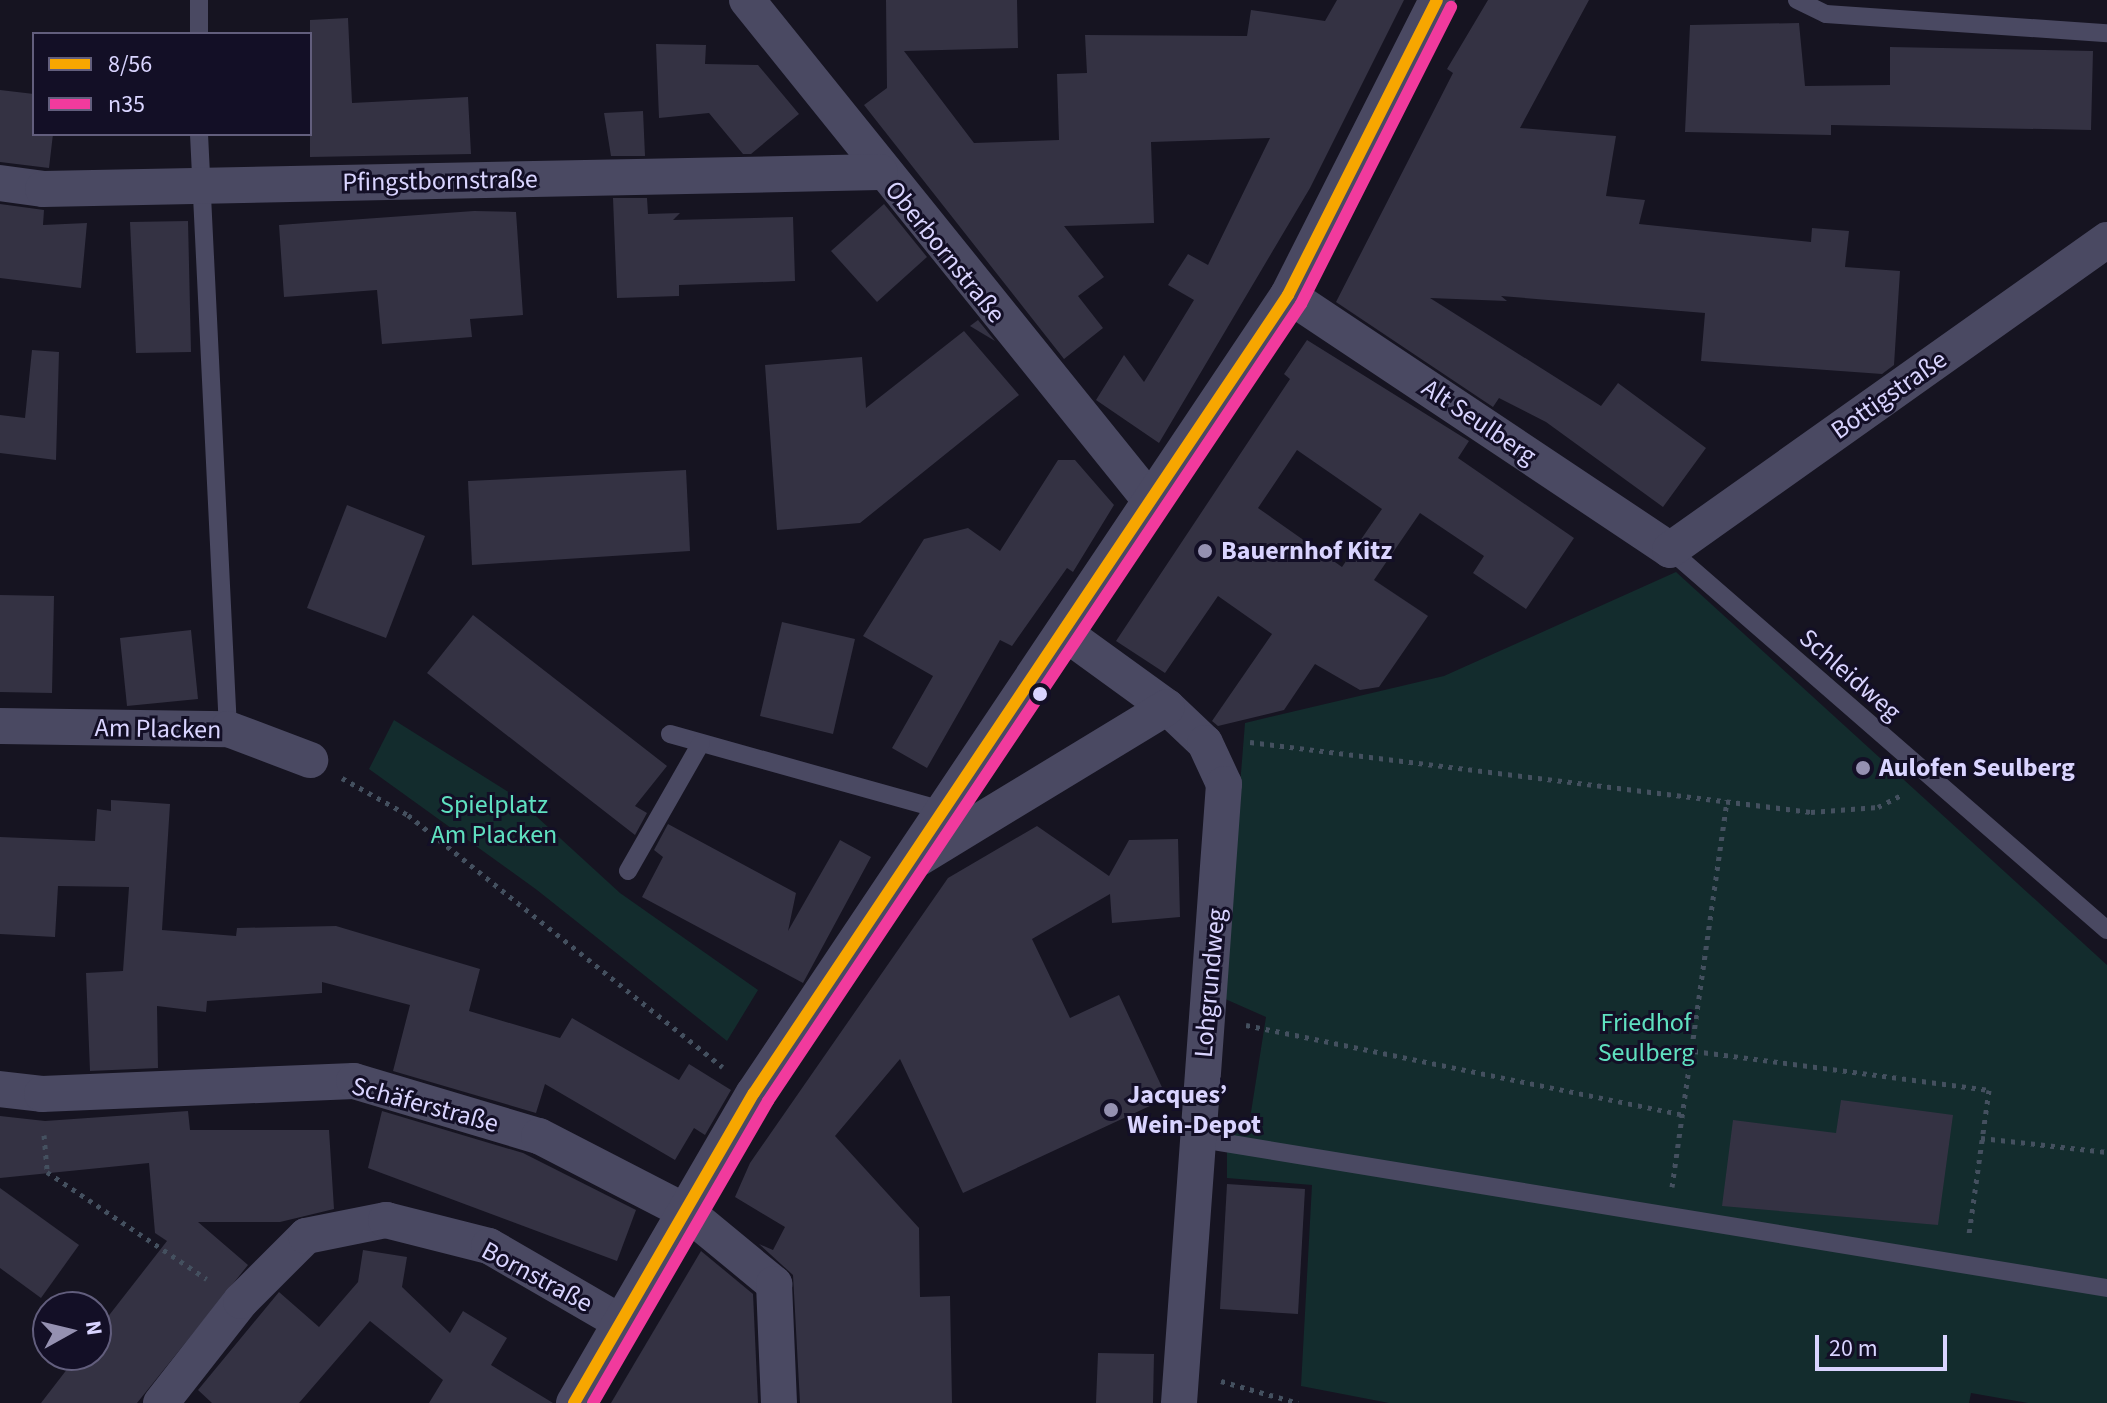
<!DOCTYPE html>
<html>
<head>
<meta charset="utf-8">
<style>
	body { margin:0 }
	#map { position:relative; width:2107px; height:1403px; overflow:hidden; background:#161421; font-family:"Source Sans 3",sans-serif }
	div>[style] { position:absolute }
	.green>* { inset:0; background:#132c2d }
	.building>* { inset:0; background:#343243 }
	.path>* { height:5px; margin-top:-2.5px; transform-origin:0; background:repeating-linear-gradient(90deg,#44505f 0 4px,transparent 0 10px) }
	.service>* { height:18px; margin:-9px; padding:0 9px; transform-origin:9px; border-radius:9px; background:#4a4962 }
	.minor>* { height:36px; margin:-18px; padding:0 18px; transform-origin:18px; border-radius:18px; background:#4a4962 }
	.bus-1>* { height:12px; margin:-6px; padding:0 6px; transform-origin:6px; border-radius:6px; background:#f7a600 }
	.bus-2>* { height:12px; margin:-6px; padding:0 6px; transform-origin:6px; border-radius:6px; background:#f13a9d }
	.dots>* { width:22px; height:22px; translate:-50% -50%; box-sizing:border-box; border:4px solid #130f26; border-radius:50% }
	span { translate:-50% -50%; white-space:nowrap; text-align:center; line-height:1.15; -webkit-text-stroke:6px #130f26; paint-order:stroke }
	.street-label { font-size:26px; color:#d9d4ff }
	.poi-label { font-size:26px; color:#d9d4ff; font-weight:700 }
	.left { translate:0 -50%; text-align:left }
	.park-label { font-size:26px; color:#5fe0c0 }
	.legend { position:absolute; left:32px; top:32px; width:280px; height:104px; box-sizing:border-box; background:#130f26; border:2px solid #625e7d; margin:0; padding:10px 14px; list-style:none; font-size:24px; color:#d9d4ff }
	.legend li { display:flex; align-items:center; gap:16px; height:40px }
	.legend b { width:40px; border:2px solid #625e7d }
	.north { position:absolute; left:32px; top:1291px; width:80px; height:80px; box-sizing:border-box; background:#130f26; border:2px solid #625e7d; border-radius:50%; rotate:82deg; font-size:22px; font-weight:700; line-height:32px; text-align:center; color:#d9d4ff }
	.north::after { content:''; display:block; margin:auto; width:28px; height:36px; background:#9591b1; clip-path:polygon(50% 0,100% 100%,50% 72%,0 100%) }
	.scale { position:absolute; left:1815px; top:1335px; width:132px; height:36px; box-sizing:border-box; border:4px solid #d9d4ff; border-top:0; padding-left:10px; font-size:24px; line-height:28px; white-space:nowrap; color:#d9d4ff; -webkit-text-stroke:6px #130f26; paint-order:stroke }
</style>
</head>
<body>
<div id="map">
	<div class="green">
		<div style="clip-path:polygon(1676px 572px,2107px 965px,2107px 1403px,2028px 1403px,1971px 1393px,1969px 1403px,1389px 1403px,1301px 1386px,1312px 1185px,1227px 1178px,1227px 1123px,1249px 1125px,1266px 1017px,1223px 998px,1245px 723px,1444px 676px)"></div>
		<div style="clip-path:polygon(394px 720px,513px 795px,620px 893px,758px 990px,727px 1041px,537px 890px,369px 769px)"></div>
	</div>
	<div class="building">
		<div style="clip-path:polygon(886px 0,1017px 0,1018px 48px,904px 51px,974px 143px,1059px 140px,1057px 74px,1087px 73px,1085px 35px,1247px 36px,1251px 10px,1325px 21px,1337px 0,1404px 0,1310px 188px,1159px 443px,1096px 400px,1124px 355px,1144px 382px,1194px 300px,1168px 285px,1188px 254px,1208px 265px,1270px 138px,1151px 142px,1154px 223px,1064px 226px,1104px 277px,1078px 296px,1103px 328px,1064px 359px,864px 105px,887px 88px)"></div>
		<div style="clip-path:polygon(1488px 0,1589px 0,1520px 128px,1616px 136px,1606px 196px,1645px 200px,1639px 224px,1811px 242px,1812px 228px,1849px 231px,1845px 267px,1900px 271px,1894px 365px,1882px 374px,1701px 361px,1705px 313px,1501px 296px,1507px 301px,1430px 298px,1601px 406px,1618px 383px,1706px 448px,1663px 507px,1546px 422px,1499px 398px,1493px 407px,1336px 302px,1453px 73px,1447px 69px)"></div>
		<div style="clip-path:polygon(348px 18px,352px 103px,468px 97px,471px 154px,310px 157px,310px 20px)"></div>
		<div style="clip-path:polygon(1799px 23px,1805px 86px,1890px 85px,1890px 47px,2093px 51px,2091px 130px,1831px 125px,1831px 135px,1685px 132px,1690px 25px)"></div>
		<div style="clip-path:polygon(656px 44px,706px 45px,705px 64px,758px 65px,799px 114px,751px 154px,743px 154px,709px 113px,659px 118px)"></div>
		<div style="clip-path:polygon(0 90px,34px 94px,34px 134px,53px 134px,49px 168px,0 162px)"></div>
		<div style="clip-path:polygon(643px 111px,645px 156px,611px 156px,604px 113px)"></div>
		<div style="clip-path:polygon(613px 198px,647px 198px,648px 214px,680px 213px,673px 220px,793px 217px,795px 281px,679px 285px,679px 296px,617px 298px)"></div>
		<div style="clip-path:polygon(0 204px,44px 210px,43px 225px,87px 223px,81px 288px,0 278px)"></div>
		<div style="clip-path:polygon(884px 204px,927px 257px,877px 302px,831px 251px)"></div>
		<div style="clip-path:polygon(474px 211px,516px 212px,523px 315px,470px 319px,472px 337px,382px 344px,377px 290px,284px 297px,279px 225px)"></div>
		<div style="clip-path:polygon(188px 221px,191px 352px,136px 353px,130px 222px)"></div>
		<div style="clip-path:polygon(978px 320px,995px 341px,970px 326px)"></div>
		<div style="clip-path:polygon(964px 331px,1019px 395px,860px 523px,777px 530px,765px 365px,862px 357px,866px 408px)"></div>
		<div style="clip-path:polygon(evenodd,1307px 340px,1469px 441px,1458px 458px,1574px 538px,1526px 609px,1473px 573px,1484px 556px,1420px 513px,1374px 580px,1428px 616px,1379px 687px,1360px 690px,1315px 664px,1284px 710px,1218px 726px,1212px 721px,1272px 634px,1218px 596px,1165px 673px,1116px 641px,1290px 379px,1284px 374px,1307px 340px,1297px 450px,1382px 509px,1342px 567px,1258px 508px,1297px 450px)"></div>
		<div style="clip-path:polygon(32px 350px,59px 352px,56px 460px,0 453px,0 415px,25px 418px)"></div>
		<div style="clip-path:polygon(1058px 460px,1075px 460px,1114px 505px,1073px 572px,1067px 568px,1012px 646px,1000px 640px,927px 768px,892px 748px,933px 676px,863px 636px,924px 539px,968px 528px,1000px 551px)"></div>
		<div style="clip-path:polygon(686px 470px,690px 551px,472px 565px,468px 481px)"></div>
		<div style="clip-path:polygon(347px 505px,425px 536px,386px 638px,307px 608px)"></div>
		<div style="clip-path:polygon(0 595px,54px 596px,52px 693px,0 692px)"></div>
		<div style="clip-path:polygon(473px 615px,667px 766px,635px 806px,647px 813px,635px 835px,427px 673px)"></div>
		<div style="clip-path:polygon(782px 622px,855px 639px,833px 734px,760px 716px)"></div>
		<div style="clip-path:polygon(191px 630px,198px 699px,127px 706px,120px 638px)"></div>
		<div style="clip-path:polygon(111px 800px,170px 804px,162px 930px,236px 936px,237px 928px,336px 926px,480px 969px,469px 1011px,560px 1038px,572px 1018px,679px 1080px,689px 1064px,731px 1090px,705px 1135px,694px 1128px,675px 1160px,545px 1084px,536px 1113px,393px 1071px,410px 1005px,322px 982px,322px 993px,207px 1001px,206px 1012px,157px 1006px,158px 1068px,90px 1071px,86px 973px,123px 971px,129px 887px,58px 886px,55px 937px,0 934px,0 837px,95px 841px,97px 809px,111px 811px)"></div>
		<div style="clip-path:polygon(668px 824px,796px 893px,788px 931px,840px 840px,871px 857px,803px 983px,642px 897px,663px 857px,654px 850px)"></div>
		<div style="clip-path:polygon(1037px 826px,1109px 876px,1129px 840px,1178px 839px,1180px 917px,1112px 923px,1110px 894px,1032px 939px,1070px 1018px,1119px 995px,1167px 1098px,963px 1193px,900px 1059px,835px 1136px,919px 1228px,920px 1297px,950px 1296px,952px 1403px,800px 1403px,793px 1275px,759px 1244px,773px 1250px,785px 1227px,735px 1197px,750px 1163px,948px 878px)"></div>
		<div style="clip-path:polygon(1841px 1100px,1953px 1115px,1938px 1225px,1722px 1206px,1733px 1120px,1836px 1133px)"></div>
		<div style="clip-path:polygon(188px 1111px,190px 1130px,329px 1130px,334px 1209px,280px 1222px,198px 1222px,248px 1265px,137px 1403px,41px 1403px,78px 1355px,96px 1355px,96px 1332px,167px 1241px,155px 1233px,149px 1163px,0 1178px,0 1116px,45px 1121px)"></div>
		<div style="clip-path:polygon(382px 1111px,523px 1153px,636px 1210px,617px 1261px,368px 1168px)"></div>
		<div style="clip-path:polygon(1227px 1184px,1305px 1189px,1298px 1314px,1220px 1309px)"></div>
		<div style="clip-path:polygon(0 1188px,79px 1245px,41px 1298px,0 1268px)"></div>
		<div style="clip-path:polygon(363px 1250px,407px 1257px,402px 1287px,450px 1333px,463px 1311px,507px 1338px,491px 1365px,553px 1403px,429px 1403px,443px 1380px,370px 1321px,299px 1403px,212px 1403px,198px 1390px,279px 1292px,319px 1327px,358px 1282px)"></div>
		<div style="clip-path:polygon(701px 1251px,753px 1294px,758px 1403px,611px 1403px)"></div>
		<div style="clip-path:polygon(1098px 1353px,1154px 1354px,1153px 1403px,1096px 1403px)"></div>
	</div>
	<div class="path">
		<div style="left:1250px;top:742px;width:565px;rotate:7.11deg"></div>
		<div style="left:1811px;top:812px;width:67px;rotate:-4.3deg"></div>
		<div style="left:1878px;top:807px;width:29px;rotate:-27deg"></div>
		<div style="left:342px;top:778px;width:76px;rotate:29.3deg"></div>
		<div style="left:408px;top:815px;width:403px;rotate:38.7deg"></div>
		<div style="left:1246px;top:1025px;width:447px;rotate:11.6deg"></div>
		<div style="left:1694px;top:1051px;width:298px;rotate:7.5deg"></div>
		<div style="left:1989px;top:1090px;width:145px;rotate:97.9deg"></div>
		<div style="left:44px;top:1135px;width:37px;rotate:85deg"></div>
		<div style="left:47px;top:1172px;width:192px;rotate:33.8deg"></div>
		<div style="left:1981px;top:1138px;width:127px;rotate:6.3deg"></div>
		<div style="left:1672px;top:1187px;width:391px;rotate:-81.9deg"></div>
		<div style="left:1221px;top:1381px;width:80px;rotate:15.9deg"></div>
	</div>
	<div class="service">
		<div style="left:199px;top:0;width:34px;rotate:90deg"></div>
		<div style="left:1797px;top:0;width:32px;rotate:26deg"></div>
		<div style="left:1826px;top:14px;width:282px;rotate:3.9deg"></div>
		<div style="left:199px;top:134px;width:596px;rotate:87.21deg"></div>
		<div style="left:1670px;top:550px;width:579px;rotate:41.01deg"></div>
		<div style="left:670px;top:734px;width:286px;rotate:15.6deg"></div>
		<div style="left:628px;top:871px;width:147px;rotate:-60.3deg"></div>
		<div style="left:1195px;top:1138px;width:924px;rotate:9.34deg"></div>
	</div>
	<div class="minor">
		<div style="left:747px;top:0;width:641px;rotate:51.14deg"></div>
		<div style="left:0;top:183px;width:43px;rotate:7.9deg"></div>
		<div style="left:43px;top:189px;width:837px;rotate:-1.16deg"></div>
		<div style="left:1288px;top:295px;width:459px;rotate:33.7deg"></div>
		<div style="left:1670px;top:550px;width:536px;rotate:-35.35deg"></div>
		<div style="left:1066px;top:634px;width:125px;rotate:35.9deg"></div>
		<div style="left:1167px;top:707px;width:52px;rotate:43.5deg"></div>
		<div style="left:1205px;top:743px;width:45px;rotate:65.1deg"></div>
		<div style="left:1224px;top:784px;width:621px;rotate:94.16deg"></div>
		<div style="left:0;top:726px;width:228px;rotate:0.8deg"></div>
		<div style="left:228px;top:729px;width:88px;rotate:20.7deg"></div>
		<div style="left:919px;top:858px;width:290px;rotate:-31.3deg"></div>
		<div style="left:0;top:1089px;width:42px;rotate:6.8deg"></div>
		<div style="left:42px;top:1094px;width:312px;rotate:-2.4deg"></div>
		<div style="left:354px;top:1081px;width:193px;rotate:16.6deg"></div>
		<div style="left:539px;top:1136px;width:168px;rotate:27.3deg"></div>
		<div style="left:688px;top:1213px;width:112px;rotate:39.5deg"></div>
		<div style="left:774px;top:1284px;width:119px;rotate:87.6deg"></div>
		<div style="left:161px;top:1403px;width:130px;rotate:-51.9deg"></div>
		<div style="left:241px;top:1301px;width:92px;rotate:-45deg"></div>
		<div style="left:306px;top:1236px;width:82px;rotate:-11.3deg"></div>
		<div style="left:386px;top:1220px;width:106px;rotate:14.2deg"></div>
		<div style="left:489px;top:1246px;width:154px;rotate:30.1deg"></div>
		<div style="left:574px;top:1403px;width:358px;rotate:-59.9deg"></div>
		<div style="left:754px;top:1093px;width:960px;rotate:-56.21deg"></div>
		<div style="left:1288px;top:295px;width:330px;rotate:-63.2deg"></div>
	</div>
	<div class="bus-1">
		<div style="left:574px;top:1403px;width:358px;rotate:-59.9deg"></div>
		<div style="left:754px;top:1093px;width:960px;rotate:-56.21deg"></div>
		<div style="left:1288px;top:295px;width:330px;rotate:-63.2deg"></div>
	</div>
	<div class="bus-2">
		<div style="left:593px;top:1403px;width:349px;rotate:-59.9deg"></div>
		<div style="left:768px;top:1101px;width:959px;rotate:-56.23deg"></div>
		<div style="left:1301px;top:304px;width:333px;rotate:-63.2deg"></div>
	</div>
	<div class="dots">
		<div style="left:1205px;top:551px;background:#9591b1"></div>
		<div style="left:1040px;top:694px;background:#d9d4ff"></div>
		<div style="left:1863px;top:768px;background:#9591b1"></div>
		<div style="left:1111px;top:1110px;background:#9591b1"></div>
	</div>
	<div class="street-label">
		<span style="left:440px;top:181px;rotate:-1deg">Pfingstbornstraße</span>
		<span style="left:945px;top:252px;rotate:51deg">Oberbornstraße</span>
		<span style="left:1889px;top:395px;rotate:-35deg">Bottigstraße</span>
		<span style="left:1479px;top:422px;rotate:34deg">Alt Seulberg</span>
		<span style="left:1850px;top:675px;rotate:41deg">Schleidweg</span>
		<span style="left:158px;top:729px;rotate:1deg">Am Placken</span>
		<span style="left:1210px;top:983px;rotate:-85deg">Lohgrundweg</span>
		<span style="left:425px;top:1105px;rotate:15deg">Schäferstraße</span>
		<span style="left:537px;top:1277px;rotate:28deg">Bornstraße</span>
	</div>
	<div class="poi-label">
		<span class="left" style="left:1221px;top:551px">Bauernhof Kitz</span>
		<span class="left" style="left:1879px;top:768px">Aulofen Seulberg</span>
		<span class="left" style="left:1127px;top:1110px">Jacques’<br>Wein-Depot</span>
	</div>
	<div class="park-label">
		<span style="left:494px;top:820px">Spielplatz<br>Am Placken</span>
		<span style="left:1646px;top:1038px">Friedhof<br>Seulberg</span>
	</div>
	<ul class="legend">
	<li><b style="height:10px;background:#f7a600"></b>8/56</li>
	<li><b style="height:10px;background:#f13a9d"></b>n35</li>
	</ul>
	<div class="north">N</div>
	<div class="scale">20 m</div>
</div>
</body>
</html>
